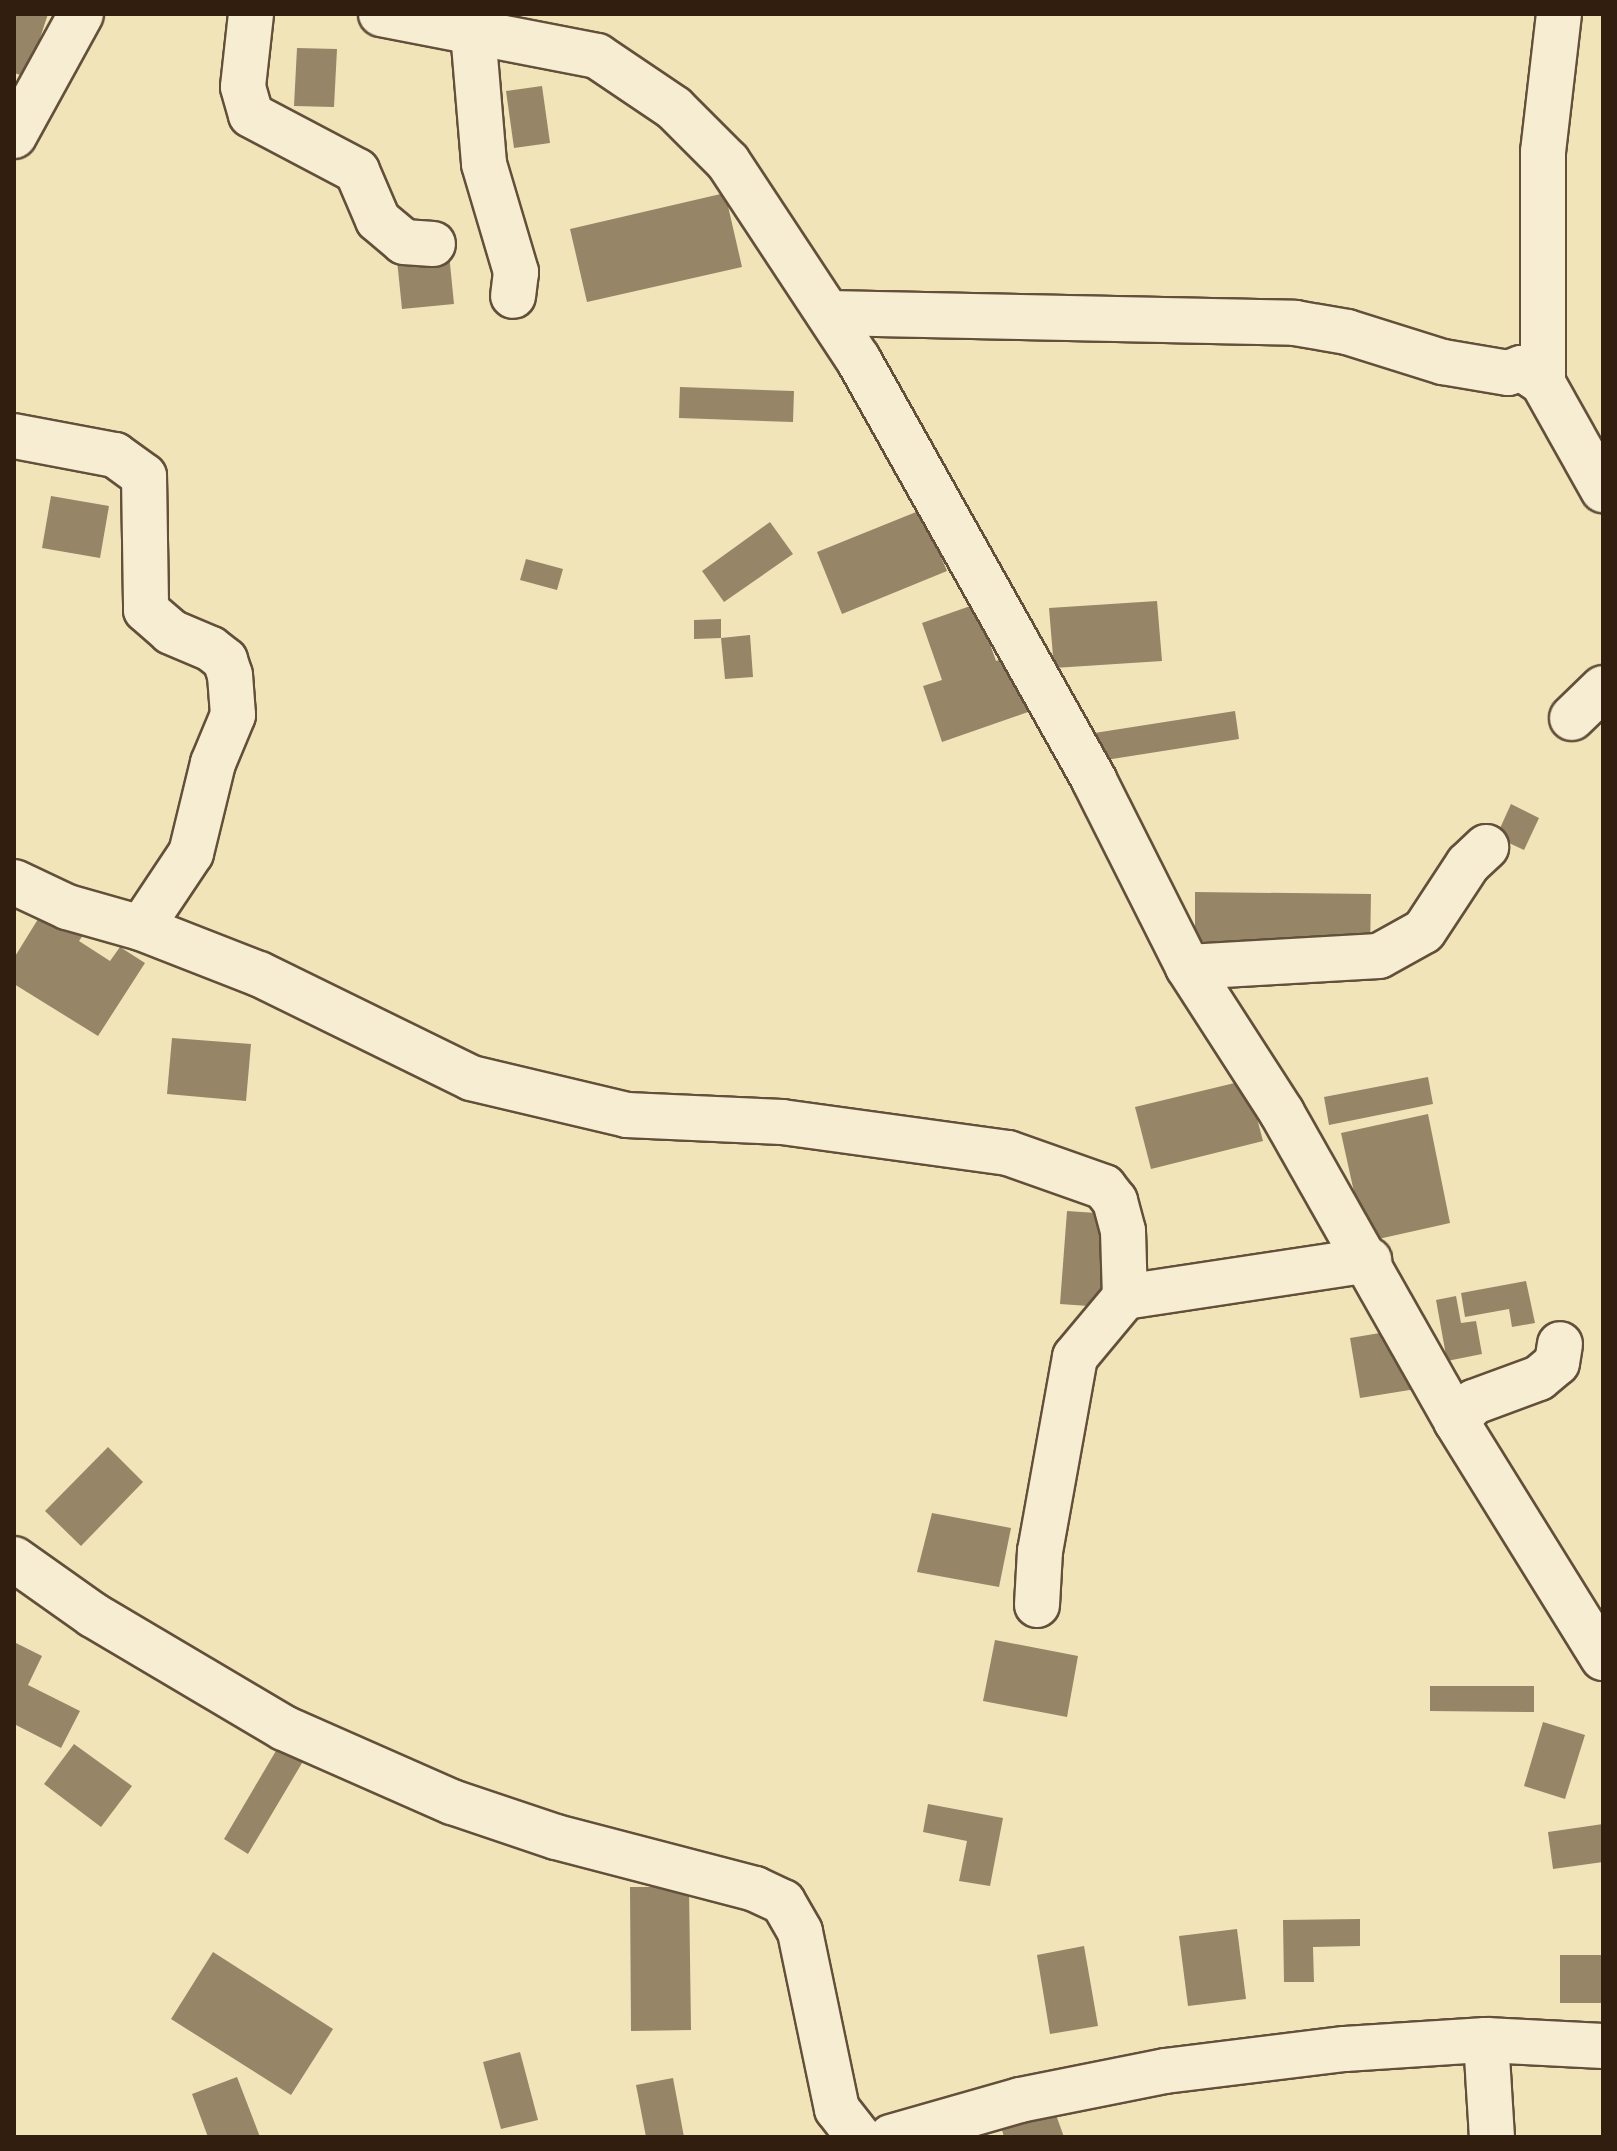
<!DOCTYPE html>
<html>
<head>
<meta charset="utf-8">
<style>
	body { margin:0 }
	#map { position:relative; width:1617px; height:2151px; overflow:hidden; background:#f2e4b9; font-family:"Libre Bodoni",serif }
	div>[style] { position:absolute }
	.building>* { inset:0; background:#968567 }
	.roads { filter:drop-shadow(2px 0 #62503a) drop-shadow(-2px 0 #62503a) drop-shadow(0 2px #62503a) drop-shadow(0 -2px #62503a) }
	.minor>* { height:44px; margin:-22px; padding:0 22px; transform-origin:22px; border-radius:22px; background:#f7edd2 }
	span { translate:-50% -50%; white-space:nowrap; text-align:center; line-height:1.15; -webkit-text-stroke:6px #f7edd2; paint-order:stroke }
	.frame { position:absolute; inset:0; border:16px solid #321e0f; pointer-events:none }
</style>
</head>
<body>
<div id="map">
	<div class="building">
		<div style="clip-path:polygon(14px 14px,48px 14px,27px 77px,14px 73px)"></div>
		<div style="clip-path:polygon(297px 48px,337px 49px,334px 107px,294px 106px)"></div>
		<div style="clip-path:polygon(542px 86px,550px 143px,514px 148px,506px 91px)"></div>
		<div style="clip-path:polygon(725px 193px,742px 267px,587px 302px,570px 229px)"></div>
		<div style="clip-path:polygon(449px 254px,454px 304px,402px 309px,397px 260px)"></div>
		<div style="clip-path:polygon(680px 387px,794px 391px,793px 422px,679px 418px)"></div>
		<div style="clip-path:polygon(51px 496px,109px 506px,100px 558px,42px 548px)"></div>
		<div style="clip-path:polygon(921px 510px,947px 571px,842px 614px,817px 552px)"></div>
		<div style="clip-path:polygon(770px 522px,793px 554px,724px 602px,702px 571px)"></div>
		<div style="clip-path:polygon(526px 559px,563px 569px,557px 590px,520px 580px)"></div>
		<div style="clip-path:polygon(1157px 601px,1162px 661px,1054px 668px,1049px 608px)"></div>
		<div style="clip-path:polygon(976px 604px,996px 661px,1009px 657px,1028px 712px,942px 742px,923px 686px,942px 680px,922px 623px)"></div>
		<div style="clip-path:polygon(721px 619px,721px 638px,694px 639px,694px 620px)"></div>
		<div style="clip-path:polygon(750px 635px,753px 677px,725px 679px,721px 638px)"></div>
		<div style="clip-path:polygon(1235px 711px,1239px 739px,1093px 762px,1088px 734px)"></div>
		<div style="clip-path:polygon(1511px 804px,1539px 818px,1524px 850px,1496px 837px)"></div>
		<div style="clip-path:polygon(1195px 892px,1371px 894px,1370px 951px,1195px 949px)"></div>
		<div style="clip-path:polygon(43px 911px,88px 928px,79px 941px,110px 961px,120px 947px,145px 963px,98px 1036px,14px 984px,14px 958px)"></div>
		<div style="clip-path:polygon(172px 1038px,251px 1044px,246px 1101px,167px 1094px)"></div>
		<div style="clip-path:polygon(1428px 1077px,1433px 1104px,1329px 1125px,1324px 1097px)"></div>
		<div style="clip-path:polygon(1247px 1080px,1263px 1141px,1151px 1169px,1135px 1107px)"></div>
		<div style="clip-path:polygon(1428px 1114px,1450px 1223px,1365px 1242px,1341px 1133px)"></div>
		<div style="clip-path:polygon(1067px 1211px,1111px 1214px,1103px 1307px,1060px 1304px)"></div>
		<div style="clip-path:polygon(1526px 1281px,1535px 1323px,1512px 1327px,1509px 1309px,1465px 1317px,1461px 1293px)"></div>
		<div style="clip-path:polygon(1456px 1296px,1461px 1323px,1476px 1321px,1482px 1354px,1447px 1361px,1436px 1300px)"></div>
		<div style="clip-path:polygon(1392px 1331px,1422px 1388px,1360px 1398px,1350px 1338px)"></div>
		<div style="clip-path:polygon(108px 1447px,143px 1482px,81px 1546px,45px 1511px)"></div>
		<div style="clip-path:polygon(932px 1513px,1011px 1528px,999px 1587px,917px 1572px)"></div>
		<div style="clip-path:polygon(995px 1640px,1078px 1656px,1067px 1717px,983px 1701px)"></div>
		<div style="clip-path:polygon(14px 1642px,42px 1656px,28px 1685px,80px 1711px,61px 1748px,14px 1724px)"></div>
		<div style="clip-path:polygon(1430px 1686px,1534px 1686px,1534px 1712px,1430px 1711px)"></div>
		<div style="clip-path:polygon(1543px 1722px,1585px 1735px,1565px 1799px,1524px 1786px)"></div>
		<div style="clip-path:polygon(74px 1744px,132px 1786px,101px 1827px,44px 1784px)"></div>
		<div style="clip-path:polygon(280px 1744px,305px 1758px,248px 1854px,224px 1839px)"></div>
		<div style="clip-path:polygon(928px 1804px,1003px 1818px,990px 1886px,959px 1881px,967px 1841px,923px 1832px)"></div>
		<div style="clip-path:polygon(1603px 1824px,1603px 1862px,1553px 1869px,1548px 1832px)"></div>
		<div style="clip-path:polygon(630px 1887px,689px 1887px,691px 2030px,631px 2031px)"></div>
		<div style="clip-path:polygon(1360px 1919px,1360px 1946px,1313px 1947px,1314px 1982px,1284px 1982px,1283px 1920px)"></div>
		<div style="clip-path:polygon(1237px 1929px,1246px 1999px,1188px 2006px,1179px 1936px)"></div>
		<div style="clip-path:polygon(1084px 1946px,1098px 2026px,1050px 2034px,1037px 1955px)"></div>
		<div style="clip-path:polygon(213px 1952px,333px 2029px,291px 2095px,171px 2019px)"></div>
		<div style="clip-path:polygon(1560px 1955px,1603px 1955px,1603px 2003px,1560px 2003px)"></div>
		<div style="clip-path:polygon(520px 2052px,538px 2120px,501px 2129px,483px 2062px)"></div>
		<div style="clip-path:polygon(237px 2077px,260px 2137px,208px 2137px,192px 2094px)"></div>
		<div style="clip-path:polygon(673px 2078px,684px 2137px,646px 2137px,636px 2085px)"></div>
		<div style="clip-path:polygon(1055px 2112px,1064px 2137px,1004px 2137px,1002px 2130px)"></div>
	</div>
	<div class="roads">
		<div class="minor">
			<div style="left:251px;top:14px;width:73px;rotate:96.3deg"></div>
			<div style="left:243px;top:87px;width:29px;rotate:74deg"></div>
			<div style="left:251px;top:115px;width:120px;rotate:27.8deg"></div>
			<div style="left:357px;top:171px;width:53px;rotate:66.8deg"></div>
			<div style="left:378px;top:220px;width:34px;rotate:40deg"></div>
			<div style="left:404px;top:242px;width:29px;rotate:4deg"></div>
			<div style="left:381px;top:14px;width:220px;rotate:11deg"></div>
			<div style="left:597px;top:56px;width:93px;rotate:34deg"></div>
			<div style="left:674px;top:108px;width:76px;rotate:45deg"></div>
			<div style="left:728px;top:162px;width:236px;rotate:56.6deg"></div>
			<div style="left:858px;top:359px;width:483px;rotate:60.7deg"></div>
			<div style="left:1094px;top:780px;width:209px;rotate:63.3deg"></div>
			<div style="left:1188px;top:967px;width:174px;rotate:57.2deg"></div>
			<div style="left:1282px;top:1113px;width:354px;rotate:60.5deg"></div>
			<div style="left:1456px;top:1421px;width:279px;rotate:58.2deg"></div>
			<div style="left:473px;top:32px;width:132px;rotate:85.2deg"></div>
			<div style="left:484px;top:164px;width:113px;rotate:73.5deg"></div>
			<div style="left:516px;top:272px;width:24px;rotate:97deg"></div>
			<div style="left:14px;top:136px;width:139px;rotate:-61.2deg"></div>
			<div style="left:829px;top:313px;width:466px;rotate:1.2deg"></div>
			<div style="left:1295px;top:323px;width:53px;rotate:9.8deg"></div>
			<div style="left:1347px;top:332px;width:101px;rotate:17.4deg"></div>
			<div style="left:1443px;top:362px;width:66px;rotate:9.6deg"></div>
			<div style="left:1508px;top:373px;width:14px;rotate:-21deg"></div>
			<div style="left:1521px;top:368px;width:27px;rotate:34deg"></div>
			<div style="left:1543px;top:383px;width:123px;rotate:60.7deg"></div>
			<div style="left:1543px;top:383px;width:231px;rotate:-90deg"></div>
			<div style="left:1543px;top:152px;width:139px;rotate:-83.4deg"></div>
			<div style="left:14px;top:436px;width:103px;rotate:10.7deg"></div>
			<div style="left:115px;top:455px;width:36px;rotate:36deg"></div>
			<div style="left:144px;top:476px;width:134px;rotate:89.1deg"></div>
			<div style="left:146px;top:610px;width:33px;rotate:41deg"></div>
			<div style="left:171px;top:632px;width:43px;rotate:23deg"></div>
			<div style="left:211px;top:649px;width:18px;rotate:38deg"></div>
			<div style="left:225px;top:660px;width:16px;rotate:72deg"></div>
			<div style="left:230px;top:675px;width:40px;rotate:85.7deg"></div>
			<div style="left:233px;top:715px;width:52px;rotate:112.6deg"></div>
			<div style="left:213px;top:763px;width:93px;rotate:103.7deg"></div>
			<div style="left:191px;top:853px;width:90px;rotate:123.7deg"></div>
			<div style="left:1572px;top:718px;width:43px;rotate:-44.1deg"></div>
			<div style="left:14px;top:882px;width:59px;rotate:25.3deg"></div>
			<div style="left:67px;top:907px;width:77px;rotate:15.8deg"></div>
			<div style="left:141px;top:928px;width:127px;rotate:21.3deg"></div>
			<div style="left:259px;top:974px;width:236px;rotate:26.1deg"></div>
			<div style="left:471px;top:1078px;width:160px;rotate:13.3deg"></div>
			<div style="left:627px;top:1115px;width:155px;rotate:2.6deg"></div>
			<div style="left:782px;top:1122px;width:228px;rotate:7.8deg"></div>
			<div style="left:1008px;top:1153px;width:102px;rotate:19.5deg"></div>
			<div style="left:1104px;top:1187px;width:18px;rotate:52deg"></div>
			<div style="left:1115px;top:1201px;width:31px;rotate:75deg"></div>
			<div style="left:1123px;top:1231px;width:66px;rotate:88.3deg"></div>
			<div style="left:1125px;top:1297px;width:78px;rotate:129.8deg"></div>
			<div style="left:1075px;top:1357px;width:197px;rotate:100.2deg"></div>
			<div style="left:1040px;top:1551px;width:54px;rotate:93.2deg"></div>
			<div style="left:1188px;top:967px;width:191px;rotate:-3.3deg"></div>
			<div style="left:1379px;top:956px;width:51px;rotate:-29.1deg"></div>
			<div style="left:1424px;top:931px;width:80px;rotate:-56.7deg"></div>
			<div style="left:1468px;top:864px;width:25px;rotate:-43deg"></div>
			<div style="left:1125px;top:1297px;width:247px;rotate:-8.6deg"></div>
			<div style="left:1456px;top:1421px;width:26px;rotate:-47deg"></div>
			<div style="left:1474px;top:1402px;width:69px;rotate:-20.3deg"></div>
			<div style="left:1539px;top:1378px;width:23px;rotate:-40deg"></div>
			<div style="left:1557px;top:1363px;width:19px;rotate:-81deg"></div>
			<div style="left:14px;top:1559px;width:97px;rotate:35.3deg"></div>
			<div style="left:93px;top:1615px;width:222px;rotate:30.6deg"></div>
			<div style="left:284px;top:1728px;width:184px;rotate:23.8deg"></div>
			<div style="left:452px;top:1802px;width:110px;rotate:18.6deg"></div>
			<div style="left:556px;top:1837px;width:206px;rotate:14.6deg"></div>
			<div style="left:755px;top:1889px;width:31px;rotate:25deg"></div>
			<div style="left:783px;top:1902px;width:34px;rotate:60deg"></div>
			<div style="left:800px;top:1932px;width:181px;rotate:78.2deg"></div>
			<div style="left:837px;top:2109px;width:36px;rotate:52deg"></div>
			<div style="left:1486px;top:2040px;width:97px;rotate:86.5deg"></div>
			<div style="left:891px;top:2137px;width:134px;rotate:-16deg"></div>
			<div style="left:1020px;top:2100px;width:148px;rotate:-11.3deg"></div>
			<div style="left:1165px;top:2071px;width:181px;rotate:-7deg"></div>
			<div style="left:1345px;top:2049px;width:141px;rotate:-3.7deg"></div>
			<div style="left:1486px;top:2040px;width:117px;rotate:2.9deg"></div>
		</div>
	</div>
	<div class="frame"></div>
</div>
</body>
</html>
